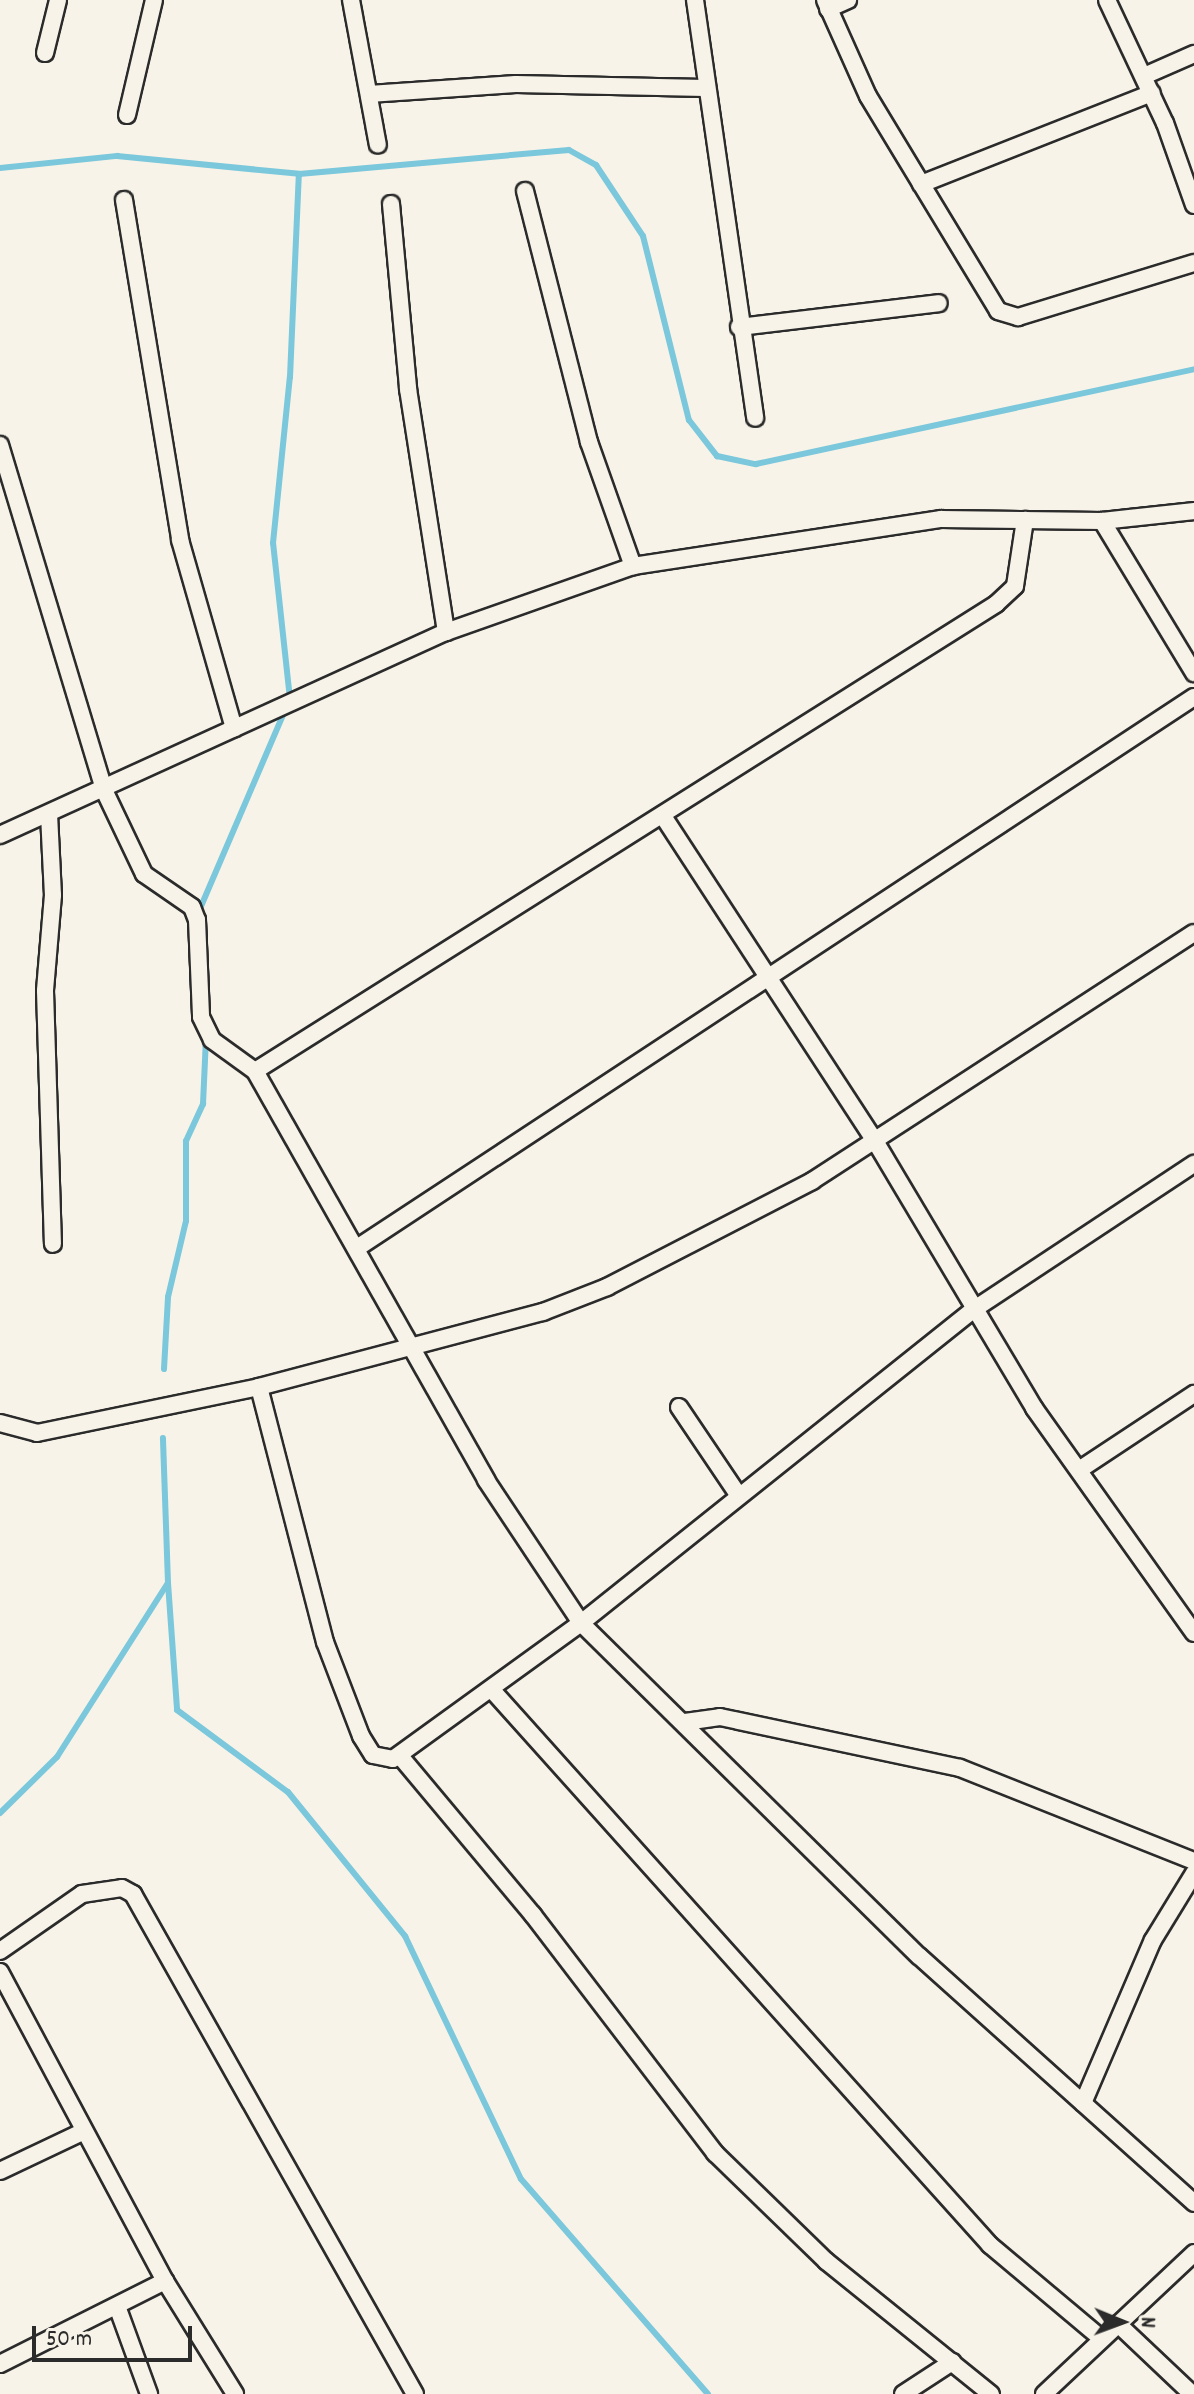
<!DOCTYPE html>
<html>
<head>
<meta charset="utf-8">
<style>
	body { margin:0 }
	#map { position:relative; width:1194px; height:2394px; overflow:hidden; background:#f7f3e8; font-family:Dekko,sans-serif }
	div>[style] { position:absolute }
	.stream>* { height:6px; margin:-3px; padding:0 3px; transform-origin:3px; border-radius:3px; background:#7bc7db }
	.roads { filter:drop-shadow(2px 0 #2b2b2b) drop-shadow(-2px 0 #2b2b2b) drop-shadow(0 2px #2b2b2b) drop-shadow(0 -2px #2b2b2b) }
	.street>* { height:16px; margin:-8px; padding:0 8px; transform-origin:8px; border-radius:8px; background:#f7f3e8 }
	span { translate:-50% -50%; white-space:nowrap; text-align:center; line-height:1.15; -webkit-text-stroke:6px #f7f3e8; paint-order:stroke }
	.north { position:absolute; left:1082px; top:2282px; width:80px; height:80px; -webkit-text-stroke:6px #f7f3e8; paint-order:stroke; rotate:91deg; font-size:22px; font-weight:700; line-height:32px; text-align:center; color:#2b2b2b }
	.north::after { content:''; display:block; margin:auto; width:28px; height:36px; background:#2b2b2b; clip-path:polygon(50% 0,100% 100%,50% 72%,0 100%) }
	.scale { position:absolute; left:32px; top:2326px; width:160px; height:36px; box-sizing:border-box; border:4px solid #2b2b2b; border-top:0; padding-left:10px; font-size:24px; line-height:28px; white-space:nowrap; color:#2b2b2b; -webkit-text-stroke:6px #f7f3e8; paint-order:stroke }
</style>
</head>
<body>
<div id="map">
	<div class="stream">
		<div style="left:0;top:168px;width:118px;rotate:-5.9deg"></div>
		<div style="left:117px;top:156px;width:183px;rotate:5.6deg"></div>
		<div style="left:199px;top:911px;width:231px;rotate:-66.8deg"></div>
		<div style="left:290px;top:699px;width:157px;rotate:-96.2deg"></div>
		<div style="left:273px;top:543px;width:167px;rotate:-84.2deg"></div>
		<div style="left:290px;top:377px;width:203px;rotate:-87.5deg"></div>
		<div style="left:299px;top:174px;width:271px;rotate:-5.1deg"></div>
		<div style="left:569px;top:150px;width:31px;rotate:29deg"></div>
		<div style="left:596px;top:165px;width:85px;rotate:56.5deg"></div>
		<div style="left:643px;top:236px;width:190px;rotate:76deg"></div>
		<div style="left:689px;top:420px;width:46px;rotate:52.1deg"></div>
		<div style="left:717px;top:456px;width:40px;rotate:12deg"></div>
		<div style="left:756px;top:464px;width:448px;rotate:-12.2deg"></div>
		<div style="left:164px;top:1369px;width:72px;rotate:-86.8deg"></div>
		<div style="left:168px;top:1297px;width:78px;rotate:-76.7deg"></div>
		<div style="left:186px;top:1221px;width:80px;rotate:-90deg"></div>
		<div style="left:186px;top:1141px;width:41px;rotate:-65.3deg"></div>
		<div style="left:203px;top:1104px;width:66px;rotate:-87.4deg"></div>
		<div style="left:168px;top:1583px;width:127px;rotate:85.9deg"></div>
		<div style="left:177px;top:1710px;width:138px;rotate:36.5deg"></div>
		<div style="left:288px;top:1792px;width:186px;rotate:50.9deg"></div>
		<div style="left:405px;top:1936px;width:269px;rotate:64.5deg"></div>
		<div style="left:521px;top:2179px;width:285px;rotate:49deg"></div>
		<div style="left:0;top:1813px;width:80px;rotate:-44.5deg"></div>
		<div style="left:57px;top:1757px;width:206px;rotate:-57.5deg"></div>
		<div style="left:168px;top:1583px;width:145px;rotate:-92deg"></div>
	</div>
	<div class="roads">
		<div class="street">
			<div style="left:351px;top:0;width:147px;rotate:79.5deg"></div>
			<div style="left:695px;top:0;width:422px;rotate:81.8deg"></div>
			<div style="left:825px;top:0;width:105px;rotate:65.9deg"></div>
			<div style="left:868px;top:96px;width:251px;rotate:58.8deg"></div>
			<div style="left:998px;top:311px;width:21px;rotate:17deg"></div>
			<div style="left:1018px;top:317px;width:184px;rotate:-17.1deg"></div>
			<div style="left:1107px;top:0;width:136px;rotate:64.8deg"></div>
			<div style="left:1165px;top:123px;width:87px;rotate:70.5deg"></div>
			<div style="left:828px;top:9px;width:22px;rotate:-24deg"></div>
			<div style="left:45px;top:53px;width:55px;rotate:-76.2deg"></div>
			<div style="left:1144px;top:76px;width:55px;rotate:-23.7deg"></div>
			<div style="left:369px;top:94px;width:147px;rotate:-3.9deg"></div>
			<div style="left:516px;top:84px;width:189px;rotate:1.2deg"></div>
			<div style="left:127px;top:115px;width:118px;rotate:-76.8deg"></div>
			<div style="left:921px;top:184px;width:248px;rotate:-21.5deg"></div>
			<div style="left:525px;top:191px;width:259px;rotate:75.7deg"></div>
			<div style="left:589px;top:442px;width:132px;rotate:70.5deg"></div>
			<div style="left:124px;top:200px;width:345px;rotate:80.6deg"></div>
			<div style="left:180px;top:540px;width:196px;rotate:74deg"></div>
			<div style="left:391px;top:204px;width:186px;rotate:84.7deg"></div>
			<div style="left:408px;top:389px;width:246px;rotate:81.1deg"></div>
			<div style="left:739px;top:327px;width:201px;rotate:-6.8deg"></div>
			<div style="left:0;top:445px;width:360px;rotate:73.2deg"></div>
			<div style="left:104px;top:790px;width:93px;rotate:64.5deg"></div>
			<div style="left:144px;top:874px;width:58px;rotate:34.5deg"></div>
			<div style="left:192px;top:907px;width:14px;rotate:69deg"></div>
			<div style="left:197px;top:920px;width:97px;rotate:87.6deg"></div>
			<div style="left:201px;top:1017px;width:25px;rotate:64deg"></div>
			<div style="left:212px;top:1040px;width:53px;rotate:35.8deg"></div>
			<div style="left:255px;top:1071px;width:470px;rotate:60.5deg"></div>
			<div style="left:486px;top:1480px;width:172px;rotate:56.4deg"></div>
			<div style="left:581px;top:1623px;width:474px;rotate:44.6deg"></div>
			<div style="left:919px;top:1956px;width:370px;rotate:41.9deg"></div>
			<div style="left:1102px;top:521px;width:178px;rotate:58.8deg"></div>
			<div style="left:49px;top:814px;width:81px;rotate:87.2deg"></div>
			<div style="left:53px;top:895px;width:96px;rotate:94.8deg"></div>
			<div style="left:45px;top:991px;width:253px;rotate:88.2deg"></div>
			<div style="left:663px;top:816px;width:388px;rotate:56.9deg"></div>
			<div style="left:875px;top:1141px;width:311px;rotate:59.2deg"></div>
			<div style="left:1034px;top:1408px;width:276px;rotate:54.6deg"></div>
			<div style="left:0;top:835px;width:490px;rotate:-24.5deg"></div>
			<div style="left:446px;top:632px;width:198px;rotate:-19.4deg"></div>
			<div style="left:633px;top:566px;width:312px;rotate:-8.7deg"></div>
			<div style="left:941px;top:519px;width:161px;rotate:0.7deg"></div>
			<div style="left:1102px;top:521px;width:93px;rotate:-6.2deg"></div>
			<div style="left:255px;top:1071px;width:876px;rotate:-32.22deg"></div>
			<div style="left:996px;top:604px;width:26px;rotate:-43deg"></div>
			<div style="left:1015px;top:586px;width:67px;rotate:-81.4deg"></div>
			<div style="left:357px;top:1248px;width:1002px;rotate:-33.36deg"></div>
			<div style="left:259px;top:1387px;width:263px;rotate:75.5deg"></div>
			<div style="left:325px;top:1642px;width:101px;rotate:69deg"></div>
			<div style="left:361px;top:1736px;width:22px;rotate:58deg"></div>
			<div style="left:373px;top:1755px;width:20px;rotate:11deg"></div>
			<div style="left:393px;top:1759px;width:232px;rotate:-35.9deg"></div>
			<div style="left:581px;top:1623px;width:502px;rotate:-38.61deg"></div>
			<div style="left:973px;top:1310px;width:265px;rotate:-33.5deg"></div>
			<div style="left:679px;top:1407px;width:107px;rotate:56deg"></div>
			<div style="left:0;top:1423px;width:38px;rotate:15deg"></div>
			<div style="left:37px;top:1433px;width:227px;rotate:-11.7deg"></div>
			<div style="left:259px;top:1387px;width:294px;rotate:-14.8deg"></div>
			<div style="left:543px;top:1312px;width:69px;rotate:-21.3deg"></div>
			<div style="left:607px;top:1287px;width:231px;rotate:-27.3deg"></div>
			<div style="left:812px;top:1181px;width:455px;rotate:-33deg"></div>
			<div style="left:1079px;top:1470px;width:138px;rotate:-33.5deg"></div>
			<div style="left:492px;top:1690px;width:746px;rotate:48.1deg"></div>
			<div style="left:990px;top:2245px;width:145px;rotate:40deg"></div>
			<div style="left:685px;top:1722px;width:35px;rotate:-8deg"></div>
			<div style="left:720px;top:1717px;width:245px;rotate:12deg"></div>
			<div style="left:960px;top:1768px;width:252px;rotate:21.7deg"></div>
			<div style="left:400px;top:1756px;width:207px;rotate:50.1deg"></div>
			<div style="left:533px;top:1915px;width:300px;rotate:52.6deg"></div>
			<div style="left:715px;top:2153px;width:155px;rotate:44.2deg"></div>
			<div style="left:826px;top:2261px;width:212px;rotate:38.9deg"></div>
			<div style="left:0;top:1951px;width:100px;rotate:-34.8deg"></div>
			<div style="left:82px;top:1894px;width:40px;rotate:-8.5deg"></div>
			<div style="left:122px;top:1888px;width:13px;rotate:29deg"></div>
			<div style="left:133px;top:1894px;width:574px;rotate:60.58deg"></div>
			<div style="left:0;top:1972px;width:350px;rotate:61.9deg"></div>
			<div style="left:165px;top:2281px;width:133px;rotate:58.2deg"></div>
			<div style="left:1083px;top:2103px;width:177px;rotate:-66.8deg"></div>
			<div style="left:1153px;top:1940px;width:79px;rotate:-58.5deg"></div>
			<div style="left:0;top:2171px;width:91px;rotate:-25.4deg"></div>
			<div style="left:117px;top:2306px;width:94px;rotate:70deg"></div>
			<div style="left:1118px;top:2324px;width:102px;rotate:43.4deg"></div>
			<div style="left:0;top:2364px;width:185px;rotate:-26.7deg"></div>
			<div style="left:903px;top:2394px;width:59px;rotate:-33.1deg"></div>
			<div style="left:1044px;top:2394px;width:206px;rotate:-43.2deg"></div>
		</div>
	</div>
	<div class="north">N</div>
	<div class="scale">50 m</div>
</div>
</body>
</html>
